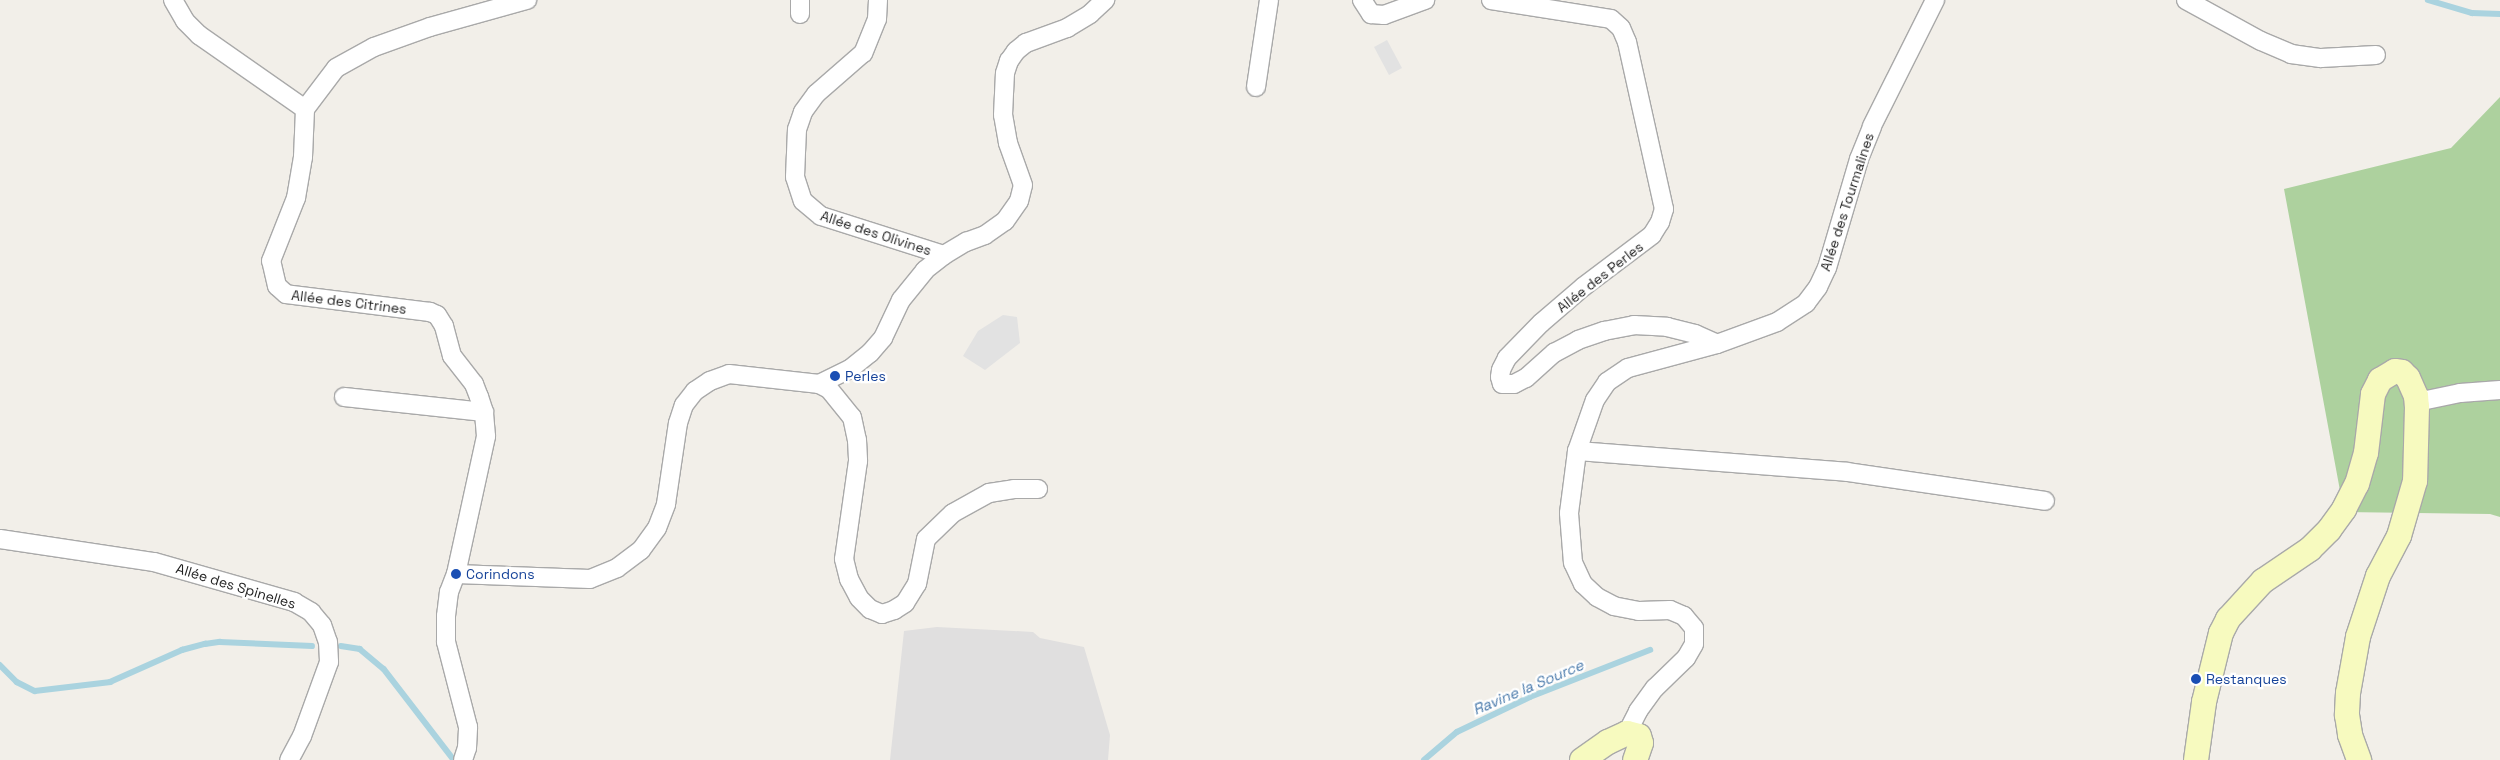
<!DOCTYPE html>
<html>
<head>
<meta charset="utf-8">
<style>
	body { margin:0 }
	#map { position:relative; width:2500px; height:760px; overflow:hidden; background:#f2efe9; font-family:"Space Grotesk",sans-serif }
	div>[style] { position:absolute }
	.residential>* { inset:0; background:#e0dfdf }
	.forest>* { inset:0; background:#add19e }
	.parking>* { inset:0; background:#e2e2e2 }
	.stream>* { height:5.5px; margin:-2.75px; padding:0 2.75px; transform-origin:2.75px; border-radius:2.75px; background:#aad3df }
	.roads { filter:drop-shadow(1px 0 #a9a9a9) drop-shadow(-1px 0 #a9a9a9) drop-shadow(0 1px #a9a9a9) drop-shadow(0 -1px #a9a9a9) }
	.minor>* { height:18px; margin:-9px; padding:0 9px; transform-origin:9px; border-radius:9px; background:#fff }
	.secondary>* { height:24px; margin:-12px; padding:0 12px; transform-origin:12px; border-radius:12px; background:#f7fabf }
	.dots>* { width:14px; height:14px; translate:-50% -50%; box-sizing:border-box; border:2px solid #fff; border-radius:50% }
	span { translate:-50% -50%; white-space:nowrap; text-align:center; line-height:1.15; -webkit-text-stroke:4.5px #fff; paint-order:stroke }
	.street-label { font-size:14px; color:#222 }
	.transit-label { font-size:14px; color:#164399 }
	.left { translate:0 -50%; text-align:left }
	.water-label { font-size:15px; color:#4a7aab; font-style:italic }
</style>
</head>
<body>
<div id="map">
	<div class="residential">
		<div style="clip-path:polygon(937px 627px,1033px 632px,1040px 638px,1084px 647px,1110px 735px,1108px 760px,890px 760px,904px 631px)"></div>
	</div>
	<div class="forest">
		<div style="clip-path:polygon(2500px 97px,2500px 517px,2490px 514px,2344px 512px,2284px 189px,2451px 148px)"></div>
	</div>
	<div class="parking">
		<div style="clip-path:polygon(1387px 40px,1402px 68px,1389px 75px,1374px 47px)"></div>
		<div style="clip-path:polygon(1003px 315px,1017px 317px,1020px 343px,985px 370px,963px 356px,978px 331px)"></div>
	</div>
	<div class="stream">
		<div style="left:2428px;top:0;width:46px;rotate:16.5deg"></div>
		<div style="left:2472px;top:13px;width:28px;rotate:2deg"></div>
		<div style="left:341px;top:646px;width:19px;rotate:9deg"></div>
		<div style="left:360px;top:649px;width:31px;rotate:40deg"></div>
		<div style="left:384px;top:669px;width:115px;rotate:52.4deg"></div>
		<div style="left:0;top:665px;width:24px;rotate:45deg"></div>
		<div style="left:17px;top:682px;width:20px;rotate:27deg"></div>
		<div style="left:35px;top:691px;width:76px;rotate:-6.8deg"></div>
		<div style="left:110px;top:682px;width:79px;rotate:-24deg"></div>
		<div style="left:182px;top:650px;width:24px;rotate:-15deg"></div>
		<div style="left:205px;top:644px;width:15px;rotate:-8deg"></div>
		<div style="left:220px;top:642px;width:92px;rotate:2.5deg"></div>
		<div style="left:1424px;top:760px;width:43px;rotate:-40.3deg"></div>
		<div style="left:1457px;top:732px;width:81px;rotate:-25.6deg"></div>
		<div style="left:1530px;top:697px;width:129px;rotate:-21.4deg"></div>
	</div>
	<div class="roads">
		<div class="minor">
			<div style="left:173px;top:0;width:24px;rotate:60deg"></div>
			<div style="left:185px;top:21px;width:20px;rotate:45deg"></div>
			<div style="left:199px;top:35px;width:129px;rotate:34.9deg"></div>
			<div style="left:878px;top:0;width:19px;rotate:93deg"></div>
			<div style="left:877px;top:19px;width:37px;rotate:112deg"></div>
			<div style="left:863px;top:53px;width:62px;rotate:138.9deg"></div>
			<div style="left:816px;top:94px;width:22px;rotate:126deg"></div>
			<div style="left:803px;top:112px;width:18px;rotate:109deg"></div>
			<div style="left:797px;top:129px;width:48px;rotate:92.4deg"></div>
			<div style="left:795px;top:177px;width:25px;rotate:72deg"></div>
			<div style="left:803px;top:201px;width:23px;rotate:40deg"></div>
			<div style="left:821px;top:216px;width:129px;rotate:17.6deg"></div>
			<div style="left:1362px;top:0;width:17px;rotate:57deg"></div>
			<div style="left:1371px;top:14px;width:13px;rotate:4deg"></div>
			<div style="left:1384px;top:15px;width:44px;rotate:-20.1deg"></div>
			<div style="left:1491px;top:0;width:121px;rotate:9deg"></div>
			<div style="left:1611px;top:19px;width:13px;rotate:42deg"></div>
			<div style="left:1621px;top:28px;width:15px;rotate:67deg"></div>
			<div style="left:1627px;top:42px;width:171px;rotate:77.5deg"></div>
			<div style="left:1664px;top:209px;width:14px;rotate:107deg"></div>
			<div style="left:1660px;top:222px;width:15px;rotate:122deg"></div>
			<div style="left:1652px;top:235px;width:86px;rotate:143deg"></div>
			<div style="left:1583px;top:287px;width:55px;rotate:139.4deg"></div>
			<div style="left:1541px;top:323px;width:49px;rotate:134.2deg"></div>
			<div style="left:1507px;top:358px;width:13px;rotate:117deg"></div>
			<div style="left:1501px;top:370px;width:7px;rotate:98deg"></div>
			<div style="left:1500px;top:377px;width:7px;rotate:74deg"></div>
			<div style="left:1502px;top:384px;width:12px"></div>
			<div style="left:1514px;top:384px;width:13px;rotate:-27deg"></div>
			<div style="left:1526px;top:378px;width:38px;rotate:-42deg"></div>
			<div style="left:1554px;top:353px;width:27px;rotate:-28deg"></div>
			<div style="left:1578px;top:340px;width:28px;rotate:-19deg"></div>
			<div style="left:1604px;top:331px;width:31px;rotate:-11deg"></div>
			<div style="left:1634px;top:325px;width:33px;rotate:3deg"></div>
			<div style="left:1667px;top:327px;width:29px;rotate:14deg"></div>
			<div style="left:1695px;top:334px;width:24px;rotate:24deg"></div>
			<div style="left:2186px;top:0;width:85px;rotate:28.7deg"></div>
			<div style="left:2261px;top:41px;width:33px;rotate:23deg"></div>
			<div style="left:2291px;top:54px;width:30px;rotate:8deg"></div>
			<div style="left:2321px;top:58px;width:55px;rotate:-3.1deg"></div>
			<div style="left:800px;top:14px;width:14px;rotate:-90deg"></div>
			<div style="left:1256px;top:87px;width:88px;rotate:-81.5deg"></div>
			<div style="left:819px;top:384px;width:34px;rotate:-26deg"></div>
			<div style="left:850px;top:369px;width:26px;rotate:-39deg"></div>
			<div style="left:870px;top:353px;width:20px;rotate:-49deg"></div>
			<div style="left:883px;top:338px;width:42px;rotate:-64.7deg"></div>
			<div style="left:901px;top:300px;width:38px;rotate:-51deg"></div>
			<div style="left:925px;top:270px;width:24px;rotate:-38deg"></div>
			<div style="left:944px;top:255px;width:26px;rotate:-31deg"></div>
			<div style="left:966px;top:242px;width:20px;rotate:-20deg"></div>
			<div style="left:985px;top:235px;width:24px;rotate:-35deg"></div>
			<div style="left:1005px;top:221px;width:24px;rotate:-55deg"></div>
			<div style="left:1019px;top:201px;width:16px;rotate:-76deg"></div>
			<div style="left:1023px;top:185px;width:45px;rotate:-109.7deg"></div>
			<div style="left:1008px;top:143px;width:28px;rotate:-100deg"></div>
			<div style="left:1003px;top:115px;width:42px;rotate:-87.3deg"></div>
			<div style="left:1005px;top:73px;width:13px;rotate:-72deg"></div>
			<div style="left:1009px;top:61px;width:12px;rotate:-55deg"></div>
			<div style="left:1016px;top:51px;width:13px;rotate:-39deg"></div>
			<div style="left:1026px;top:43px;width:44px;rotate:-20.1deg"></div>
			<div style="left:1067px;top:28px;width:27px;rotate:-31deg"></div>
			<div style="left:1090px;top:14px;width:21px;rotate:-43deg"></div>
			<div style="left:344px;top:397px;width:141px;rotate:6.1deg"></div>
			<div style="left:2417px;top:402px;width:44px;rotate:-11.8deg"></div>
			<div style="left:2460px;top:393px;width:40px;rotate:-4.3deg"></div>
			<div style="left:1577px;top:451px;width:271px;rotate:4.4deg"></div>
			<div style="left:1847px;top:472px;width:200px;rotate:8.3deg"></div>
			<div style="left:0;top:539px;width:156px;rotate:8.5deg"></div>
			<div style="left:154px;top:562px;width:146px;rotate:15.9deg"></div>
			<div style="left:294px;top:602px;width:20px;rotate:30deg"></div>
			<div style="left:311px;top:612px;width:17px;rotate:50deg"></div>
			<div style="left:322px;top:625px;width:18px;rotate:71deg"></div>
			<div style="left:328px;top:642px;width:20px;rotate:87deg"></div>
			<div style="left:329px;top:662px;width:79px;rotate:110deg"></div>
			<div style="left:302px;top:736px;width:27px;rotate:118deg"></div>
			<div style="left:456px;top:574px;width:134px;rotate:2.1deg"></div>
			<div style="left:590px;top:579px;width:29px;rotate:-22deg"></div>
			<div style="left:617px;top:568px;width:30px;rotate:-37deg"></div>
			<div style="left:641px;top:550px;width:27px;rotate:-54deg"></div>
			<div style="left:657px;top:528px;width:26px;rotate:-69deg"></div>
			<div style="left:666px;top:504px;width:82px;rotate:-81.6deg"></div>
			<div style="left:678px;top:423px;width:19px;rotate:-72deg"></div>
			<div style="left:684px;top:405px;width:18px;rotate:-52deg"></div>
			<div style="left:695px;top:391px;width:18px;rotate:-34deg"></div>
			<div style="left:710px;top:381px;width:20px;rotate:-20deg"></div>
			<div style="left:729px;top:374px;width:91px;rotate:6.3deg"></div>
			<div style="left:819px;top:384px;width:11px;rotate:27deg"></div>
			<div style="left:829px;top:389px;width:36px;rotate:51deg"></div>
			<div style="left:852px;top:417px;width:24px;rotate:78deg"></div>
			<div style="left:857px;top:440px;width:21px;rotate:87deg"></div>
			<div style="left:858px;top:461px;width:99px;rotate:98.1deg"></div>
			<div style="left:844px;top:559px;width:21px;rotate:76deg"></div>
			<div style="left:849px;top:579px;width:21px;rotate:62deg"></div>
			<div style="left:859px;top:598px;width:16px;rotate:45deg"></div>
			<div style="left:870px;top:609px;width:13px;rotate:23deg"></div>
			<div style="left:882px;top:614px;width:13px;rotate:-18deg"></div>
			<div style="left:894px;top:610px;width:13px;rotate:-32deg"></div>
			<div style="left:905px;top:603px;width:22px;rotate:-58deg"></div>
			<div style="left:917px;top:584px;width:46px;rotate:-78.7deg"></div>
			<div style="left:926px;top:539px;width:37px;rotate:-44deg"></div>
			<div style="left:953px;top:513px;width:41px;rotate:-29.1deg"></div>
			<div style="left:989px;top:493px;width:25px;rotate:-9deg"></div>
			<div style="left:1014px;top:489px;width:24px"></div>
			<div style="left:1627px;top:733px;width:25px;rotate:-63deg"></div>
			<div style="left:1638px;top:711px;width:29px;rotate:-54deg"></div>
			<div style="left:1655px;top:688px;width:43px;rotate:-44.1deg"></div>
			<div style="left:1686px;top:658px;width:16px;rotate:-60deg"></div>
			<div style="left:1694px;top:644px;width:16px;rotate:-90deg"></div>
			<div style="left:1694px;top:628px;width:16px;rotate:-130deg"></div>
			<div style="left:1684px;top:616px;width:15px;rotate:-157deg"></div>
			<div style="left:1670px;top:610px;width:31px;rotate:178deg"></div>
			<div style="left:1639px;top:611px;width:25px;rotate:-169deg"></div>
			<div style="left:1614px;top:606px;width:19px;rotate:-152deg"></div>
			<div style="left:1597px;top:597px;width:19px;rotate:-137deg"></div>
			<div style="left:1583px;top:584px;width:23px;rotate:-115deg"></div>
			<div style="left:1573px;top:563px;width:50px;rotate:-94.6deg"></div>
			<div style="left:1569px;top:513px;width:63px;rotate:-82.6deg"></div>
			<div style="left:1577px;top:451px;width:54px;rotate:-70.6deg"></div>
			<div style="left:1595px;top:400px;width:22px;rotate:-56deg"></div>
			<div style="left:1607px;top:382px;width:25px;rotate:-34deg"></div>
			<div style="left:1628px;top:368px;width:92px;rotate:-15.1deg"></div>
			<div style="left:1717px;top:344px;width:64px;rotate:-20.1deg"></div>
			<div style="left:1777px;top:322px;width:35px;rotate:-33deg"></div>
			<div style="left:1806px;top:303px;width:20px;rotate:-53deg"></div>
			<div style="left:1818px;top:287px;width:21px;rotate:-65deg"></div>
			<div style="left:1827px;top:268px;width:114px;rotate:-73.6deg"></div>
			<div style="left:1859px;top:159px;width:35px;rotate:-68deg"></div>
			<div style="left:1872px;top:126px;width:141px;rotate:-63.4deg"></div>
			<div style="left:463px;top:760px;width:13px;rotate:-72deg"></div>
			<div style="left:467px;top:748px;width:21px;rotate:-87deg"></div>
			<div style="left:468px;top:727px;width:88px;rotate:-104.5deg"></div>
			<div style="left:446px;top:642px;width:26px;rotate:-90deg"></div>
			<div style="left:446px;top:616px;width:24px;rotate:-83deg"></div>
			<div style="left:449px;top:592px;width:19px;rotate:-69deg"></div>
			<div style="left:456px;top:574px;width:141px;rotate:-77.7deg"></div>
			<div style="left:486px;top:436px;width:24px;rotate:-95deg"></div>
			<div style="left:484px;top:412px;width:16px;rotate:-108deg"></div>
			<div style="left:479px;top:397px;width:14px;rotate:-111deg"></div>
			<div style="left:474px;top:384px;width:36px;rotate:-128deg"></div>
			<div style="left:452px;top:356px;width:31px;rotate:-105deg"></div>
			<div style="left:444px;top:326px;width:13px;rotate:-122deg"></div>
			<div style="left:437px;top:315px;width:8px;rotate:-157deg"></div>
			<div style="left:430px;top:312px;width:145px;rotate:-172.9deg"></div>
			<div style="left:286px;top:294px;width:12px;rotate:-138deg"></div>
			<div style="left:277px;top:286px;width:26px;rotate:-103deg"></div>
			<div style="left:271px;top:261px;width:68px;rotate:-68.4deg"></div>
			<div style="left:296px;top:198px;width:42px;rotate:-80.3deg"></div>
			<div style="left:303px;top:157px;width:48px;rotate:-87.6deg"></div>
			<div style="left:305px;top:109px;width:51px;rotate:-52.9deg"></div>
			<div style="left:336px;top:68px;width:43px;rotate:-28.9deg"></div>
			<div style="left:374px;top:47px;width:59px;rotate:-19.7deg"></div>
			<div style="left:430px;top:27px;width:101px;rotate:-15.6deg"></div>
		</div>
		<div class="secondary">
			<div style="left:1582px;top:760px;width:32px;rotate:-35deg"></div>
			<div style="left:1608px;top:742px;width:21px;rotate:-25deg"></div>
			<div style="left:1627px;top:733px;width:12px;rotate:14deg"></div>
			<div style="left:1639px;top:736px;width:7px;rotate:74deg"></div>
			<div style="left:1641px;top:743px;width:18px;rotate:109deg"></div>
			<div style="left:2196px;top:760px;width:59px;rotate:-82.1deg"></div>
			<div style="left:2204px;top:702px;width:71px;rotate:-76.2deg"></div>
			<div style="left:2221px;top:633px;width:16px;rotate:-63deg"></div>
			<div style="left:2228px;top:619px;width:52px;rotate:-47.4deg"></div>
			<div style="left:2263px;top:581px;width:57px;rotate:-34.2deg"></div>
			<div style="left:2310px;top:549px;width:27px;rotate:-45deg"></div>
			<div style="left:2329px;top:530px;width:26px;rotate:-54deg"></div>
			<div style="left:2344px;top:509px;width:28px;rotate:-63deg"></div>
			<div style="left:2357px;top:484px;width:32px;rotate:-74deg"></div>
			<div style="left:2366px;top:453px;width:59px;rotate:-83.2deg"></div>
			<div style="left:2373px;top:394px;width:16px;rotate:-63deg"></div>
			<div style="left:2380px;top:380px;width:17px;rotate:-31deg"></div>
			<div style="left:2395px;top:371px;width:7px;rotate:8deg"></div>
			<div style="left:2402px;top:372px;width:8px;rotate:45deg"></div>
			<div style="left:2408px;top:378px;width:20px;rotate:66deg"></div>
			<div style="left:2416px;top:396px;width:11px;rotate:85deg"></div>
			<div style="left:2417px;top:407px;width:74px;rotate:91.5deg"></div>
			<div style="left:2415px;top:481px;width:57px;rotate:106.2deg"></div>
			<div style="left:2399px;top:536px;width:45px;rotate:117.7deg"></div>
			<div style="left:2378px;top:576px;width:64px;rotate:108.2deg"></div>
			<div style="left:2358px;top:637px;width:57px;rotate:100.1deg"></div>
			<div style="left:2348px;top:693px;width:22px;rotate:93deg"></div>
			<div style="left:2347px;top:715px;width:20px;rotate:81deg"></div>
			<div style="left:2350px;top:735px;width:27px;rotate:70deg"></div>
		</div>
	</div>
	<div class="dots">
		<div style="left:835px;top:376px;background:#1a4fb4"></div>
		<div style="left:456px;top:574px;background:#1a4fb4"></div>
		<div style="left:2196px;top:679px;background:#1a4fb4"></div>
	</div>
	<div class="street-label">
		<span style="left:1847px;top:202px;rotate:-72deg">Allée des Tourmalines</span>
		<span style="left:876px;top:233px;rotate:18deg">Allée des Olivines</span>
		<span style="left:1600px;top:277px;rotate:-38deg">Allée des Perles</span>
		<span style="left:349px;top:302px;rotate:7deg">Allée des Citrines</span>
		<span style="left:236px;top:586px;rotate:17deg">Allée des Spinelles</span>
	</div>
	<div class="transit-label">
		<span class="left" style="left:845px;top:376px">Perles</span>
		<span class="left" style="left:466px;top:574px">Corindons</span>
		<span class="left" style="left:2206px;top:679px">Restanques</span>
	</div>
	<div class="water-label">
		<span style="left:1528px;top:687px;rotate:-23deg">Ravine la Source</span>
	</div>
</div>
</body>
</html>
